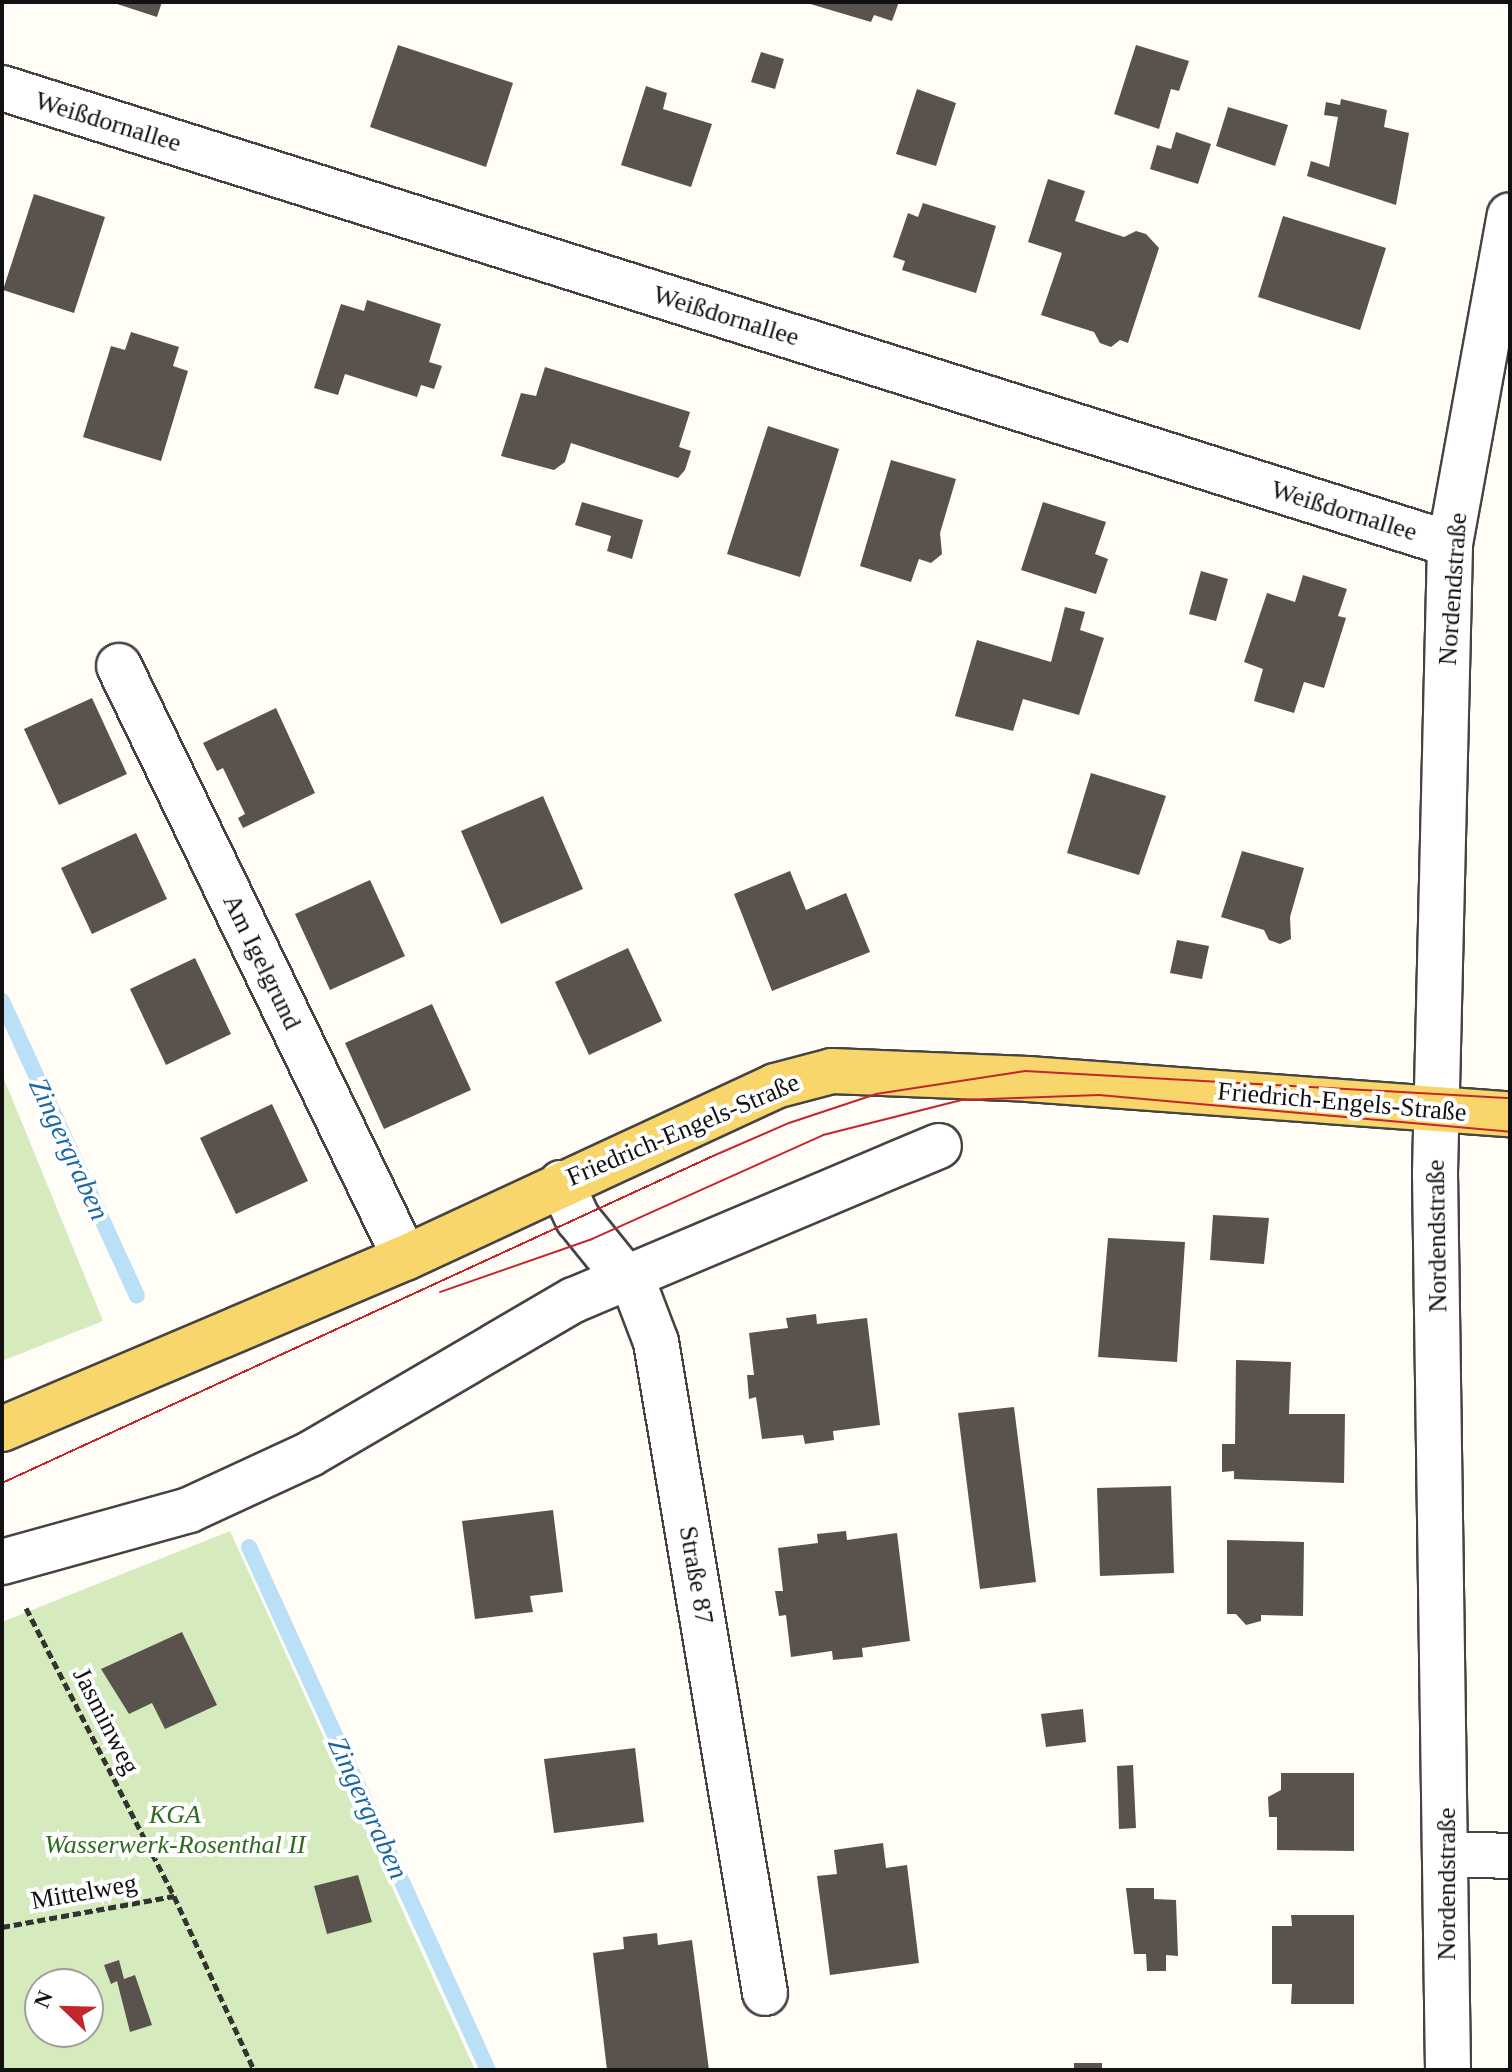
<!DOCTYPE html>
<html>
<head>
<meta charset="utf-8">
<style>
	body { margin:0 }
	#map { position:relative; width:1512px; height:2072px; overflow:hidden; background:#fffdf5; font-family:Georgia,serif }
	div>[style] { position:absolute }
	.green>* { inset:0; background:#d5ebbd }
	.stream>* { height:16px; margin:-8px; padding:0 8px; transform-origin:8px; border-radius:8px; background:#b9e0f7 }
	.building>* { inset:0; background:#5a524d }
	.path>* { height:5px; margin-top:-2.5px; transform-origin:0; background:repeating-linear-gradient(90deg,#333 0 8px,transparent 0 12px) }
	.roads { filter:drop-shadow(2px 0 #444) drop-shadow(-2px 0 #444) drop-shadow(0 2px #444) drop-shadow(0 -2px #444) }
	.minor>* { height:44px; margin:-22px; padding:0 22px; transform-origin:22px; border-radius:22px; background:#fff }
	.major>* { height:44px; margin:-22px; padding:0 22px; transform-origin:22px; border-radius:22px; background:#f9d66b }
	.tram>* { height:2px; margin:-1px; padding:0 1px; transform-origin:1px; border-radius:1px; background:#c4262e }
	span { translate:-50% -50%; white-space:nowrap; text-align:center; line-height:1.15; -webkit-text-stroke:8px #fff; paint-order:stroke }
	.street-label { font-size:26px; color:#111 }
	.park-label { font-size:26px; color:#2f6b1f; font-style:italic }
	.water-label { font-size:28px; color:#1768a6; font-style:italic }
	.frame { position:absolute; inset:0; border:4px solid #111; pointer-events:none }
	.north { position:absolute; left:24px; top:1968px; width:80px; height:80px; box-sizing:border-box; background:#fff; border:2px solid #a0a0a0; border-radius:50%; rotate:293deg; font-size:22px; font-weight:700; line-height:32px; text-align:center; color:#111 }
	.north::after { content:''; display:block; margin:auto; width:28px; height:36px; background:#c4262e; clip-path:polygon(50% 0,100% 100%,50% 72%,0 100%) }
</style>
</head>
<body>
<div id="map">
	<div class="green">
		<div style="clip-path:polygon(2px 1074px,103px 1321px,2px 1361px)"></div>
		<div style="clip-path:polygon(evenodd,230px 1531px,475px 2070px,2px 2070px,2px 1622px,230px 1531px,40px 1984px,88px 1984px,88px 2032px,40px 2032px,40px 1984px)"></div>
	</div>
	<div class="stream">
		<div style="left:2px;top:1001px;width:324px;rotate:65.4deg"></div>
		<div style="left:249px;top:1547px;width:575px;rotate:65.44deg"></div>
	</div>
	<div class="building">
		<div style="clip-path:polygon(111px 2px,162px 2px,157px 17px)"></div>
		<div style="clip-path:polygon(899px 2px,892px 21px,874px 15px,871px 22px,807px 3px)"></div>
		<div style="clip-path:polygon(398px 45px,513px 83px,486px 167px,370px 127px)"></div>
		<div style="clip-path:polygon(1136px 45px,1189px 61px,1179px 91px,1171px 89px,1159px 129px,1114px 114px)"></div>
		<div style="clip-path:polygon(761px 52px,784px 59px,775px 89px,751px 82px)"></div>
		<div style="clip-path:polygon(646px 86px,667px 93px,663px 109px,712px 124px,691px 187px,621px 165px)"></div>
		<div style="clip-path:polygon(917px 89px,956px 103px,936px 166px,896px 154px)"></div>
		<div style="clip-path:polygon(1341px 99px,1387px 110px,1384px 127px,1409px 133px,1396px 205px,1307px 176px,1311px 161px,1329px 167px,1338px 117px,1324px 115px,1326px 102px,1340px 105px)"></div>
		<div style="clip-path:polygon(1228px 107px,1288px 125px,1275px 166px,1216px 146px)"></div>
		<div style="clip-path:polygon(1176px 132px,1211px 144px,1198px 184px,1150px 169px,1157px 145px,1171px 149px)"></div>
		<div style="clip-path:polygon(1048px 179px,1085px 191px,1075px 221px,1124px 237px,1136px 231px,1146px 234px,1159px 248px,1128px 343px,1120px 340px,1111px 347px,1100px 343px,1094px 332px,1041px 315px,1062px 253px,1028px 242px)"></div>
		<div style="clip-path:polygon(34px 194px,105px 217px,74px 313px,3px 290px)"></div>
		<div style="clip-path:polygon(923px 203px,996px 226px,976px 293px,902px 270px,905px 261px,893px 257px,908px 213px,918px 217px)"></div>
		<div style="clip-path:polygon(1283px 216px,1386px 248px,1360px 330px,1258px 297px)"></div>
		<div style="clip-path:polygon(367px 300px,441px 324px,429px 362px,442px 366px,434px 389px,421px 385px,417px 397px,345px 374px,338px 395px,314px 388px,341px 304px,364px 311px)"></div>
		<div style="clip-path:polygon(131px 332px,179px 347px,173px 366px,188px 371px,161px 461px,83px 437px,111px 346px,125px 350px)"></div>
		<div style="clip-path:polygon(545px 367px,690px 412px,679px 447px,691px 451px,685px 470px,678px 478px,571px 443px,565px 462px,554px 470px,501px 456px,521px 393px,536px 396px)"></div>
		<div style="clip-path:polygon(768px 426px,839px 449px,800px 577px,727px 554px)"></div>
		<div style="clip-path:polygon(891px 460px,956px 479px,940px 533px,942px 554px,931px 563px,919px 559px,911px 582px,860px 566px)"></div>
		<div style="clip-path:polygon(582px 502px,643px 520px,632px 559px,607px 551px,611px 536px,575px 525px)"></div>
		<div style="clip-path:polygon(1043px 502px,1106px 522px,1095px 554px,1108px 559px,1096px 594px,1021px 570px)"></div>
		<div style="clip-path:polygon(1201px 571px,1228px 579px,1216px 621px,1189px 614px)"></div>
		<div style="clip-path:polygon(1303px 575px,1347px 589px,1338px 616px,1346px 618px,1324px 688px,1304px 682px,1294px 713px,1254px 701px,1263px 669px,1244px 662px,1267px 593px,1295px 602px)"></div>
		<div style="clip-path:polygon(1065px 607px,1085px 612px,1080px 630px,1104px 638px,1079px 715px,1023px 699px,1013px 731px,955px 716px,977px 640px,1051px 662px)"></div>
		<div style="clip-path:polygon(92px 698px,127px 774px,59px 805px,24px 729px)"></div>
		<div style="clip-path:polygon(276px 708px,315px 793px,243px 828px,238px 818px,245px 814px,223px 768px,217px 771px,203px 743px)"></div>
		<div style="clip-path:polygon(1091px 773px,1166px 796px,1139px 875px,1067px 853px)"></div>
		<div style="clip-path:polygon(543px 796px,583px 889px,501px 924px,461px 831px)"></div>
		<div style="clip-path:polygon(136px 833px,167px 899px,92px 934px,61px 868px)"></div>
		<div style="clip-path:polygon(1242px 851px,1304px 868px,1290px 917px,1291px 939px,1280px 944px,1269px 940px,1264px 930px,1221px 917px)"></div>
		<div style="clip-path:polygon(790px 871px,806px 910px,846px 893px,870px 952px,772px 991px,734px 894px)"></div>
		<div style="clip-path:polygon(370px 880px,405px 956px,330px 990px,295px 914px)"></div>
		<div style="clip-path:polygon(1177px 940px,1209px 946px,1202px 979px,1170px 973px)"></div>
		<div style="clip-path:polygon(628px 948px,662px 1021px,589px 1055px,555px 982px)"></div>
		<div style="clip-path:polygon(195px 958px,231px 1034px,166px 1065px,130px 989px)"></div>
		<div style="clip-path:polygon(432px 1004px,471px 1090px,384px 1129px,345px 1043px)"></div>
		<div style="clip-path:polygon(272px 1104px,308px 1181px,236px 1214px,200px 1138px)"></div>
		<div style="clip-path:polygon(1213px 1215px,1269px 1218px,1264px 1264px,1210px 1260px)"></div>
		<div style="clip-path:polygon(1108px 1238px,1185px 1242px,1177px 1362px,1098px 1357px)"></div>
		<div style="clip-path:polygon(816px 1314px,817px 1324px,867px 1318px,880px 1425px,833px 1431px,834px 1440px,805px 1444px,803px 1435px,762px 1439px,756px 1397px,749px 1399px,747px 1375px,754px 1375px,749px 1333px,788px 1328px,786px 1318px)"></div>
		<div style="clip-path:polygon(1236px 1360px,1291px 1362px,1289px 1414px,1345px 1414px,1344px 1483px,1234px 1479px,1234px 1471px,1222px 1472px,1222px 1444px,1235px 1444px)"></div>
		<div style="clip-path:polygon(1014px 1407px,1036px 1582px,980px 1589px,958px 1413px)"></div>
		<div style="clip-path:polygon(1171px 1486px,1174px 1573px,1100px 1576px,1097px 1488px)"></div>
		<div style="clip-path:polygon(553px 1510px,563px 1592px,530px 1596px,533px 1612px,475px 1619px,462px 1521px)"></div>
		<div style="clip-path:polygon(846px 1531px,847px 1540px,897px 1533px,910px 1641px,862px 1648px,863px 1657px,833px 1660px,832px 1651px,791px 1657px,786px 1615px,779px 1616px,775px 1591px,783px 1591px,778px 1548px,818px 1543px,817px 1534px)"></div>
		<div style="clip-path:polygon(1227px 1540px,1304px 1542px,1303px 1616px,1261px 1615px,1261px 1621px,1246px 1625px,1236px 1614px,1227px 1614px)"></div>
		<div style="clip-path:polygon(182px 1632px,217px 1705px,165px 1729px,152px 1703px,129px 1714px,101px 1669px)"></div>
		<div style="clip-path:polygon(1083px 1709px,1086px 1742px,1046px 1747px,1041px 1714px)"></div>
		<div style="clip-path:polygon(635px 1748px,644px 1822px,554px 1833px,544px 1759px)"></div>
		<div style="clip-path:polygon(1133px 1765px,1136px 1828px,1119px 1829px,1117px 1766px)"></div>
		<div style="clip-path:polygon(1281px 1773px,1354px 1773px,1354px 1851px,1277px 1850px,1277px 1817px,1269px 1817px,1268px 1797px,1281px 1790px)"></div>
		<div style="clip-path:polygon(883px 1843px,886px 1868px,907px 1865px,919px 1963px,830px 1975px,817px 1876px,837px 1874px,834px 1850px)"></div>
		<div style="clip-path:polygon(358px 1875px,372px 1922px,327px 1934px,314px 1886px)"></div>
		<div style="clip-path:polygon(1126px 1888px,1154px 1888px,1154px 1899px,1176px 1900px,1178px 1956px,1166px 1955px,1166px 1971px,1147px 1971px,1146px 1954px,1134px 1954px)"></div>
		<div style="clip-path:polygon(1291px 1915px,1354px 1915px,1354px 2004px,1291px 2004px,1292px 1984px,1272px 1984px,1272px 1926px,1292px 1926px)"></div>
		<div style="clip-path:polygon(657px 1933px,658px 1945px,692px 1940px,709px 2070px,607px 2070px,593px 1953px,624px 1949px,623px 1937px)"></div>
		<div style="clip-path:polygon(119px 1960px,124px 1979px,135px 1975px,152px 2025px,130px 2032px,117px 1981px,111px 1984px,104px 1965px)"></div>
		<div style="clip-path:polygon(1074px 2063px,1102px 2063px,1102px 2070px,1074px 2070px)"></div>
	</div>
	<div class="path">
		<div style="left:26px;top:1608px;width:324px;rotate:62.8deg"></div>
		<div style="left:174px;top:1896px;width:192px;rotate:65.3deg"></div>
		<div style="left:2px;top:1927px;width:175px;rotate:-10.2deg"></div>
	</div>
	<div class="roads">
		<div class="minor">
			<div style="left:2px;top:88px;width:1518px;rotate:17.48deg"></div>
			<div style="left:119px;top:666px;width:657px;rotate:64.21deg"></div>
			<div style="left:561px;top:1183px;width:40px;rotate:65deg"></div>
			<div style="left:578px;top:1219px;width:94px;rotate:51.1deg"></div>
			<div style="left:637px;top:1292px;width:53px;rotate:69.2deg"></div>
			<div style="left:656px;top:1342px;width:660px;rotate:80.49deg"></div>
			<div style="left:2px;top:1562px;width:194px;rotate:-15.5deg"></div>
			<div style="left:189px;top:1510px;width:133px;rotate:-24.8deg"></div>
			<div style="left:310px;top:1454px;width:306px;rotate:-30.3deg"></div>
			<div style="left:574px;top:1300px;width:396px;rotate:-22.9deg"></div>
			<div style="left:1448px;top:1854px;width:62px;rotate:1.8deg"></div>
			<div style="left:1448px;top:2070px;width:897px;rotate:-90.83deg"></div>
			<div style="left:1435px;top:1173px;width:629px;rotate:-88.63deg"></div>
			<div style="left:1450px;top:544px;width:334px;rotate:-79.7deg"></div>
		</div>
		<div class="major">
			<div style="left:2px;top:1429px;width:438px;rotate:-23deg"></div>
			<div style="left:405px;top:1258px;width:408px;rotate:-24.9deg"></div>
			<div style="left:775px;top:1086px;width:59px;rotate:-14.7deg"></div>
			<div style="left:832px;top:1071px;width:196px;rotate:2.3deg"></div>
			<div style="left:1028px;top:1079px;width:483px;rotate:4.2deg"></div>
		</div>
	</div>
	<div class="tram">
		<div style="left:440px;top:1292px;width:161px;rotate:-19.2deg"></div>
		<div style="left:592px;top:1239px;width:253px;rotate:-24.2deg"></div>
		<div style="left:823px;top:1135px;width:142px;rotate:-14.2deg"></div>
		<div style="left:961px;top:1100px;width:138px;rotate:-2.1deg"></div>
		<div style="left:1099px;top:1095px;width:413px;rotate:5.1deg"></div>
		<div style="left:2px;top:1483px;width:783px;rotate:-24.7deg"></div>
		<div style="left:713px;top:1156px;width:83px;rotate:-23.5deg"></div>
		<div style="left:789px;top:1123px;width:92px;rotate:-18.4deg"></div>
		<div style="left:876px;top:1094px;width:151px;rotate:-8.8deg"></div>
		<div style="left:1025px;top:1071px;width:486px;rotate:3.2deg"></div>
	</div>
	<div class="street-label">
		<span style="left:108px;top:122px;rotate:17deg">Weißdornallee</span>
		<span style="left:726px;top:316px;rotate:17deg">Weißdornallee</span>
		<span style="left:1344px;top:511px;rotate:17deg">Weißdornallee</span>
		<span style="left:1453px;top:589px;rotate:-86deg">Nordendstraße</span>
		<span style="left:262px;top:962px;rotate:64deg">Am Igelgrund</span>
		<span style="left:1342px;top:1102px;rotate:5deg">Friedrich-Engels-Straße</span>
		<span style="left:683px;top:1130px;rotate:-23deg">Friedrich-Engels-Straße</span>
		<span style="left:1437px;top:1236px;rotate:-91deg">Nordendstraße</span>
		<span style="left:696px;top:1575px;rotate:80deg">Straße 87</span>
		<span style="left:106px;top:1721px;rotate:63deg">Jasminweg</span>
		<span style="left:1447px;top:1884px;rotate:-90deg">Nordendstraße</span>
		<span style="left:84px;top:1892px;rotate:-10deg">Mittelweg</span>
	</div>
	<div class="park-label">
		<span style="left:175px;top:1830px">KGA<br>Wasserwerk-Rosenthal II</span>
	</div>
	<div class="water-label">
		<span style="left:69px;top:1149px;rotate:65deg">Zingergraben</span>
		<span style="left:368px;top:1808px;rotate:65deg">Zingergraben</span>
	</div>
	<div class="frame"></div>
	<div class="north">N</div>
</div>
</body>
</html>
